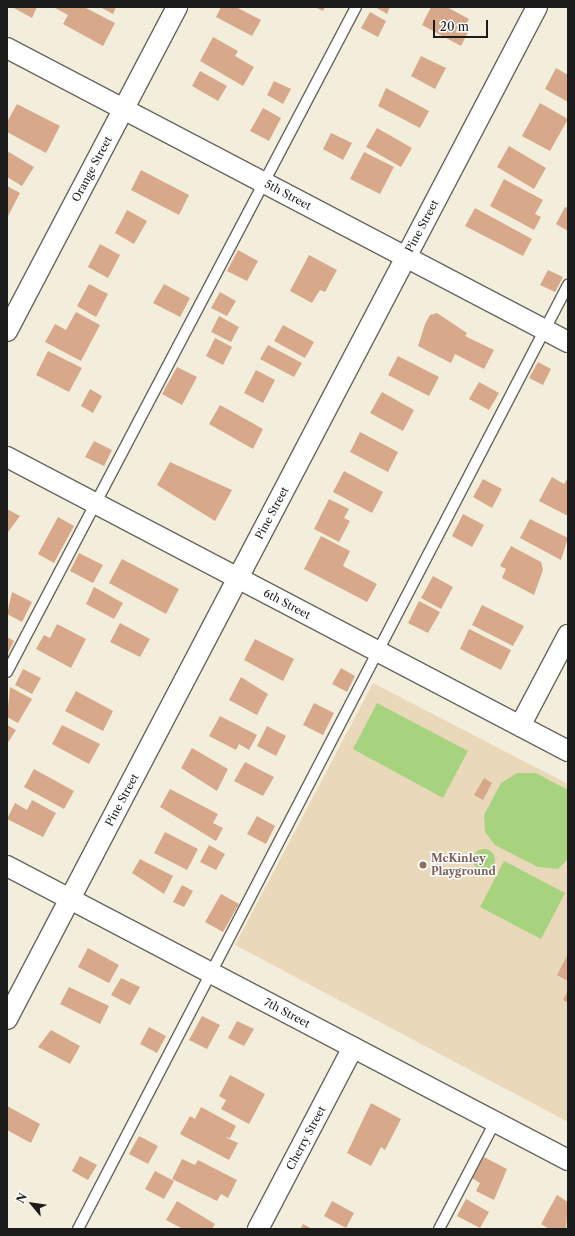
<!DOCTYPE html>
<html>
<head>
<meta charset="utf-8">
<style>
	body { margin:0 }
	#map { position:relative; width:575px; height:1236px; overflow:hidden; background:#f3eedb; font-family:"Libre Caslon Text",serif }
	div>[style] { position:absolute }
	.built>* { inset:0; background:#e9d9ba }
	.green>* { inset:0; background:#a7d37f }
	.round { border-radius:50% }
	.building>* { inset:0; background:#d7a98a }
	.roads { filter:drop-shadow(1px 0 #67665f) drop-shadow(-1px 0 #67665f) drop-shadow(0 1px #67665f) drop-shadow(0 -1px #67665f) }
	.lane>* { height:10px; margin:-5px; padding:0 5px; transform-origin:5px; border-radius:5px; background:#fff }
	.street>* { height:20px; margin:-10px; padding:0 10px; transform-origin:10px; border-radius:10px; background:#fff }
	.dots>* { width:11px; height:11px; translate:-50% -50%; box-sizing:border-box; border:2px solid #fff; border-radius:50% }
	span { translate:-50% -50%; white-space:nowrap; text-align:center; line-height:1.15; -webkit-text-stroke:3px #fff; paint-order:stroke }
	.street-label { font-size:11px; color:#1c1c1c }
	.education-label { font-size:11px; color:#785e54; font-weight:700 }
	.left { translate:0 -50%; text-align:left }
	.frame { position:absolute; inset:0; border:8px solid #1c1c1c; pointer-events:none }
	.north { position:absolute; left:12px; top:1184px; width:40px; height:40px; -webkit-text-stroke:3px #fff; paint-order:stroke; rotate:299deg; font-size:11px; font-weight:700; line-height:16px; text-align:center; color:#1c1c1c }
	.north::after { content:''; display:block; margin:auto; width:14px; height:18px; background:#1c1c1c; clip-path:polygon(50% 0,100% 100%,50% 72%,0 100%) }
	.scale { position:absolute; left:433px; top:20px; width:55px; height:18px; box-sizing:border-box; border:2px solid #1c1c1c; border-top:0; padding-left:5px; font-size:12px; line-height:14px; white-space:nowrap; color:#1c1c1c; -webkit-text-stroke:3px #fff; paint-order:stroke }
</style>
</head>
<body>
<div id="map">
	<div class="built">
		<div style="clip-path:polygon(373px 683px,568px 784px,568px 1122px,235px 945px)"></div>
	</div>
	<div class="green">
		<div style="clip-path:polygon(377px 703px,468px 751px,443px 798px,353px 749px)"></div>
		<div style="clip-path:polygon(517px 773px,536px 773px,568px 790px,568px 859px,558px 869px,538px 867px,495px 845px,485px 832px,484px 815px,501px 783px)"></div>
		<div class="round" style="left:473px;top:849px;width:22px;height:22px"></div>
		<div style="clip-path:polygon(504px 861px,565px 893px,541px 939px,480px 907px)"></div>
	</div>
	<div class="building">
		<div style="clip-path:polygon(12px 7px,37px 7px,32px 18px)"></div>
		<div style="clip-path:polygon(53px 7px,84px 7px,115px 23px,103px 46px,63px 24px,68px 15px)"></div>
		<div style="clip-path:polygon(100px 7px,116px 7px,113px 14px)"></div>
		<div style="clip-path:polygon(221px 7px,236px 7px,261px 20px,252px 36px,216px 17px)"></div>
		<div style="clip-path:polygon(315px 7px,325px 7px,323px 11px)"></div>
		<div style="clip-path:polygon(375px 7px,390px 7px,387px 14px)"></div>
		<div style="clip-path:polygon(431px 7px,447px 7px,469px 19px,463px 30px,468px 32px,461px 46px,422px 25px)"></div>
		<div style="clip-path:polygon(370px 12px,386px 21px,378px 37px,361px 28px)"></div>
		<div style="clip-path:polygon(213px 37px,238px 51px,235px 56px,254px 67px,243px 86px,200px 61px)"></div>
		<div style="clip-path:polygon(421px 56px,446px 68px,435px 89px,411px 76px)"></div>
		<div style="clip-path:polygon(556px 68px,568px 75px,568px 102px,545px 89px)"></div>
		<div style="clip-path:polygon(200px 71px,227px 86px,218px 101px,192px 86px)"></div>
		<div style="clip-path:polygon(274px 81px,291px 89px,283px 104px,267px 95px)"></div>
		<div style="clip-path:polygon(386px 88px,429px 111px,420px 128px,378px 106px)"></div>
		<div style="clip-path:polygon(540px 103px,568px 119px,550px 151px,522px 136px)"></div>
		<div style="clip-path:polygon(17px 104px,60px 126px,46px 153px,7px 132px,7px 122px)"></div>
		<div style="clip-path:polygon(263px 108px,281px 118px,269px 141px,250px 131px)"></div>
		<div style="clip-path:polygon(377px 128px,412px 148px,401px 167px,366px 147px)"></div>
		<div style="clip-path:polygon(331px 133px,352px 143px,343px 160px,323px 149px)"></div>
		<div style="clip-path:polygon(509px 146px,546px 168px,534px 189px,497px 167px)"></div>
		<div style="clip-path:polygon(7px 151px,34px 167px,22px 186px,7px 177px)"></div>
		<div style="clip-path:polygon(364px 152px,394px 167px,380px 194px,350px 179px)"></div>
		<div style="clip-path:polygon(141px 170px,189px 195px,179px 215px,131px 190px)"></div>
		<div style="clip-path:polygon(504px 179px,543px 200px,535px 214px,541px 217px,534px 230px,490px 206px)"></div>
		<div style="clip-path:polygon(7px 186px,20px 193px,7px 218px)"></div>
		<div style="clip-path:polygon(565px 207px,568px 208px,568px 231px,556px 224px)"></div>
		<div style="clip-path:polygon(475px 208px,532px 239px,523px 256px,465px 226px)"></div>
		<div style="clip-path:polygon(127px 210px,147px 221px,134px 244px,115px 233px)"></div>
		<div style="clip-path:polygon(100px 244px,120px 255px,108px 278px,88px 267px)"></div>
		<div style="clip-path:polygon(238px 250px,258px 261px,247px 281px,227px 271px)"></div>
		<div style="clip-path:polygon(309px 255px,337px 270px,325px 292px,320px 290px,312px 303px,290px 291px)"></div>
		<div style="clip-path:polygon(548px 270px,563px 277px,555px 292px,540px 285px)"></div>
		<div style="clip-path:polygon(89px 284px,108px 294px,96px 317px,77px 306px)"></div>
		<div style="clip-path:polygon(164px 284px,190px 298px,180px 317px,153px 303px)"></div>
		<div style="clip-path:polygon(220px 292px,236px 301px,227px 316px,211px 308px)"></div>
		<div style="clip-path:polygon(76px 312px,100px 325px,81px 361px,45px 342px,55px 324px,66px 330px)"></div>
		<div style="clip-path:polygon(437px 313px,467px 333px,465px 336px,494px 350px,484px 369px,455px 354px,451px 363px,418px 346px,425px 324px,430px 315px)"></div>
		<div style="clip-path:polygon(219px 316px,239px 327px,231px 342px,211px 332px)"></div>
		<div style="clip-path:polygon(283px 325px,314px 342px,305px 358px,274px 341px)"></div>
		<div style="clip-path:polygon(215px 338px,232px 347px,223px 365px,206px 356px)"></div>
		<div style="clip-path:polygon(268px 345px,302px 363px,294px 377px,260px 359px)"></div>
		<div style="clip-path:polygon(48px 351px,82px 368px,69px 392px,36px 375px)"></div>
		<div style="clip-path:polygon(398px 356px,439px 377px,429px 396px,388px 375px)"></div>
		<div style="clip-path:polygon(538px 362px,551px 369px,543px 385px,529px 378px)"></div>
		<div style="clip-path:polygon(177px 367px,197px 377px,182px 405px,162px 394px)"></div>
		<div style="clip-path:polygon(256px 370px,275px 380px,263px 403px,244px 393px)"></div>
		<div style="clip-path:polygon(479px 382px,499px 393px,489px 410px,469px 399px)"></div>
		<div style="clip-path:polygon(90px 389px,102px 396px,93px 413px,81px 406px)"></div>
		<div style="clip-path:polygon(382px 392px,414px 410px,403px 431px,370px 413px)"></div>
		<div style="clip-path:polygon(220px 405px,263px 429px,253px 449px,209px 424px)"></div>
		<div style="clip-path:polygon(360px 432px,398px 452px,388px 472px,350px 452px)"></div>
		<div style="clip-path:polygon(94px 441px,112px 450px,104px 466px,85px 457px)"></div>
		<div style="clip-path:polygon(170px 462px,232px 490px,215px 521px,157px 485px)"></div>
		<div style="clip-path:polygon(344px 471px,383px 492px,372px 513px,333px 492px)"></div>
		<div style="clip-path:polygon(552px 477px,564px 484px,568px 478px,568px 516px,539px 501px)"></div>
		<div style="clip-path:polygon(483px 479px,502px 489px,492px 508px,473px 497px)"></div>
		<div style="clip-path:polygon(329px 499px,349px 509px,344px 518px,350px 521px,339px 542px,314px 529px)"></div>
		<div style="clip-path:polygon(7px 509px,20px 516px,8px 532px,7px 532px)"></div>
		<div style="clip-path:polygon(463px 514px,484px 525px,472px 547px,452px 536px)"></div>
		<div style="clip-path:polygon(58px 517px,74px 526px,54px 563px,38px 554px)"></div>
		<div style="clip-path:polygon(530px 519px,568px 538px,561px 560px,520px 538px)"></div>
		<div style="clip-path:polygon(321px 536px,350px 551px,343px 566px,377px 584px,367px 602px,304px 569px)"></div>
		<div style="clip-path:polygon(511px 546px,541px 562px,543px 570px,534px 595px,502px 578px,506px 569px,500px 566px)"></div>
		<div style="clip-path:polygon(79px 553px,103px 565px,93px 583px,70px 571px)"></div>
		<div style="clip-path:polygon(122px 559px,179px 589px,166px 614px,109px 583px)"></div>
		<div style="clip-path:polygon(433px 576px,453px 587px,441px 609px,421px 598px)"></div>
		<div style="clip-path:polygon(94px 587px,123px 603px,114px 619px,86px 604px)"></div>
		<div style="clip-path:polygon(12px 592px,32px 602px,22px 622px,7px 614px)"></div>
		<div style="clip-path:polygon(419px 601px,440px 612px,428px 633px,408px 623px)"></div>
		<div style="clip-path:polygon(482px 605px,524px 626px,513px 646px,472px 625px)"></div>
		<div style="clip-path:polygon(120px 623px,150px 639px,140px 657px,110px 642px)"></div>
		<div style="clip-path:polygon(57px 624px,86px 639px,71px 668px,36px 649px,44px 635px,50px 638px)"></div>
		<div style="clip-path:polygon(469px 629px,511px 650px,501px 670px,460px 649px)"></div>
		<div style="clip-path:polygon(7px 637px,14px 641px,7px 655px)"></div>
		<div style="clip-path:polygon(255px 639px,294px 659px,283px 681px,244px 660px)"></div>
		<div style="clip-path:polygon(341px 668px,355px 676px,347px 692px,332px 684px)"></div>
		<div style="clip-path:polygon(23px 669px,41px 678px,32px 694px,15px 685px)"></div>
		<div style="clip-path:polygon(241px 677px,268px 694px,257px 715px,229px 700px)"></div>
		<div style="clip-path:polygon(10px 687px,32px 699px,18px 723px,7px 717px)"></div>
		<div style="clip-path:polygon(76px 691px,113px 711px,103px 731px,65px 711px)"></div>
		<div style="clip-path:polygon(314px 703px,334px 713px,323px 735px,303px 725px)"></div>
		<div style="clip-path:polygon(220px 716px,257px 735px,249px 750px,239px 744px,236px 750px,209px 736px)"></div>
		<div style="clip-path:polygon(7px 725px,16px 730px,7px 744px)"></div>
		<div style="clip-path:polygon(62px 725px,100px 744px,89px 764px,52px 744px)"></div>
		<div style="clip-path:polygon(267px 726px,286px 736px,276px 756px,257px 746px)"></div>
		<div style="clip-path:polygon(192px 748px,228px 769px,217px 791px,181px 768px)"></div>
		<div style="clip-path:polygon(245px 762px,274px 777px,263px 796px,234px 781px)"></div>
		<div style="clip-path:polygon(34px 769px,74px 791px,64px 809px,24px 787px)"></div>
		<div style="clip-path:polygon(484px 778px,492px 783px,483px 800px,474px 795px)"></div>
		<div style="clip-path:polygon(170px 789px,218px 814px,213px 823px,223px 828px,216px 841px,160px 807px)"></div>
		<div style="clip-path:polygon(32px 800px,56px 813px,43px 837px,7px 819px,15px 803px,27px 810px)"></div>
		<div style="clip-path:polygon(257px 816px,275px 826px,266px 844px,247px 834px)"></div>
		<div style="clip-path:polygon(165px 832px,198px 849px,187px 870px,154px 853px)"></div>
		<div style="clip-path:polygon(209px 845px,225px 854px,216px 870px,200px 862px)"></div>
		<div style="clip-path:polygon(140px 859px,173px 876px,164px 894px,132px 873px)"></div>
		<div style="clip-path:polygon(182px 885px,193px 891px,184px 907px,173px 902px)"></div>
		<div style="clip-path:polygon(221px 894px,239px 904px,223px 932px,205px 922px)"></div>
		<div style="clip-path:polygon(88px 948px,119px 965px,109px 983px,78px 967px)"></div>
		<div style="clip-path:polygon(568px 954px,568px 981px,557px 975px)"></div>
		<div style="clip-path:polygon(121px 978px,140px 987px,130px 1005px,111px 995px)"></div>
		<div style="clip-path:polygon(69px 987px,109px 1006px,100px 1024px,60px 1004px)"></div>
		<div style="clip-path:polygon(568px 990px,568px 1003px,563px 1000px)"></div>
		<div style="clip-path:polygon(202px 1016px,220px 1025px,207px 1049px,189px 1040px)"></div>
		<div style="clip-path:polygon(237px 1021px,254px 1029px,244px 1046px,228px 1038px)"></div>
		<div style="clip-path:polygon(149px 1027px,166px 1036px,157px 1053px,140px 1044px)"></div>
		<div style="clip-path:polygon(51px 1030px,80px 1046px,70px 1064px,38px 1047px)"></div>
		<div style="clip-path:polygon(230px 1075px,265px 1094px,249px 1124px,221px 1109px,226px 1100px,219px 1096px)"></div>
		<div style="clip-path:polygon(371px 1103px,401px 1119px,385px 1150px,381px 1147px,371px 1166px,347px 1153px)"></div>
		<div style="clip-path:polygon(7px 1106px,40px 1124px,31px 1143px,7px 1130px)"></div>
		<div style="clip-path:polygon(201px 1107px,236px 1126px,230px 1138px,225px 1137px,238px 1143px,229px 1160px,180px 1134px,190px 1116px,195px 1119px)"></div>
		<div style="clip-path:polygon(139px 1136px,158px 1146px,148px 1164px,129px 1154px)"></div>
		<div style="clip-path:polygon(80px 1156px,97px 1165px,88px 1180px,72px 1171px)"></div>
		<div style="clip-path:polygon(484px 1157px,507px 1169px,494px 1200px,476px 1191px,480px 1183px,472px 1178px)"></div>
		<div style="clip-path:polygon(182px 1159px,195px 1165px,198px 1160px,237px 1180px,228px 1198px,221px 1194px,217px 1201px,172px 1179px)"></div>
		<div style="clip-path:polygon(155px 1171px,174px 1181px,164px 1199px,145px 1189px)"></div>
		<div style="clip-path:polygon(557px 1195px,568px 1202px,566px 1229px,549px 1229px,541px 1224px)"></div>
		<div style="clip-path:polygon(466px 1199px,489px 1212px,480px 1228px,457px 1216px)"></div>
		<div style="clip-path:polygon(177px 1201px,215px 1224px,212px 1229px,183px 1229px,166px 1220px)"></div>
		<div style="clip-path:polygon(332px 1201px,354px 1213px,346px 1228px,324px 1216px)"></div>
		<div style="clip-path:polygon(303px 1224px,312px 1229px,300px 1229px)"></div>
	</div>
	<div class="roads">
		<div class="lane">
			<div style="left:7px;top:672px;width:751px;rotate:-62.31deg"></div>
			<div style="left:78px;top:1229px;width:1064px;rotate:-62.57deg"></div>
			<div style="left:439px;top:1229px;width:121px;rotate:-62.4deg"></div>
		</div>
		<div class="street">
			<div style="left:7px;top:48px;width:633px;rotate:27.66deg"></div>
			<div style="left:7px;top:331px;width:366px;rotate:-62.3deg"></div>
			<div style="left:7px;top:457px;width:633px;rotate:27.66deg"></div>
			<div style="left:520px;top:726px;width:103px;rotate:-62.2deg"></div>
			<div style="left:7px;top:866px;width:633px;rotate:27.66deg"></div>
			<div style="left:7px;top:1019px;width:1142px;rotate:-62.36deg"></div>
			<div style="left:258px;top:1229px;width:205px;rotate:-62.4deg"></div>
		</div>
	</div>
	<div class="dots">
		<div style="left:423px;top:865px;background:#8d6e63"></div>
	</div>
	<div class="street-label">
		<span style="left:92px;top:169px;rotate:-62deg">Orange Street</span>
		<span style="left:288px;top:195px;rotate:28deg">5th Street</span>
		<span style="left:422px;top:226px;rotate:-62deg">Pine Street</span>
		<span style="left:272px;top:513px;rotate:-62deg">Pine Street</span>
		<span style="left:287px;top:604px;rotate:28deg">6th Street</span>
		<span style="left:122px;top:800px;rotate:-62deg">Pine Street</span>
		<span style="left:287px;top:1013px;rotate:28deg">7th Street</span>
		<span style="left:306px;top:1138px;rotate:-62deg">Cherry Street</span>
	</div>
	<div class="education-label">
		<span class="left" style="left:431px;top:865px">McKinley<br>Playground</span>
	</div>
	<div class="frame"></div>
	<div class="north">N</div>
	<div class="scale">20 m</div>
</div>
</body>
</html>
